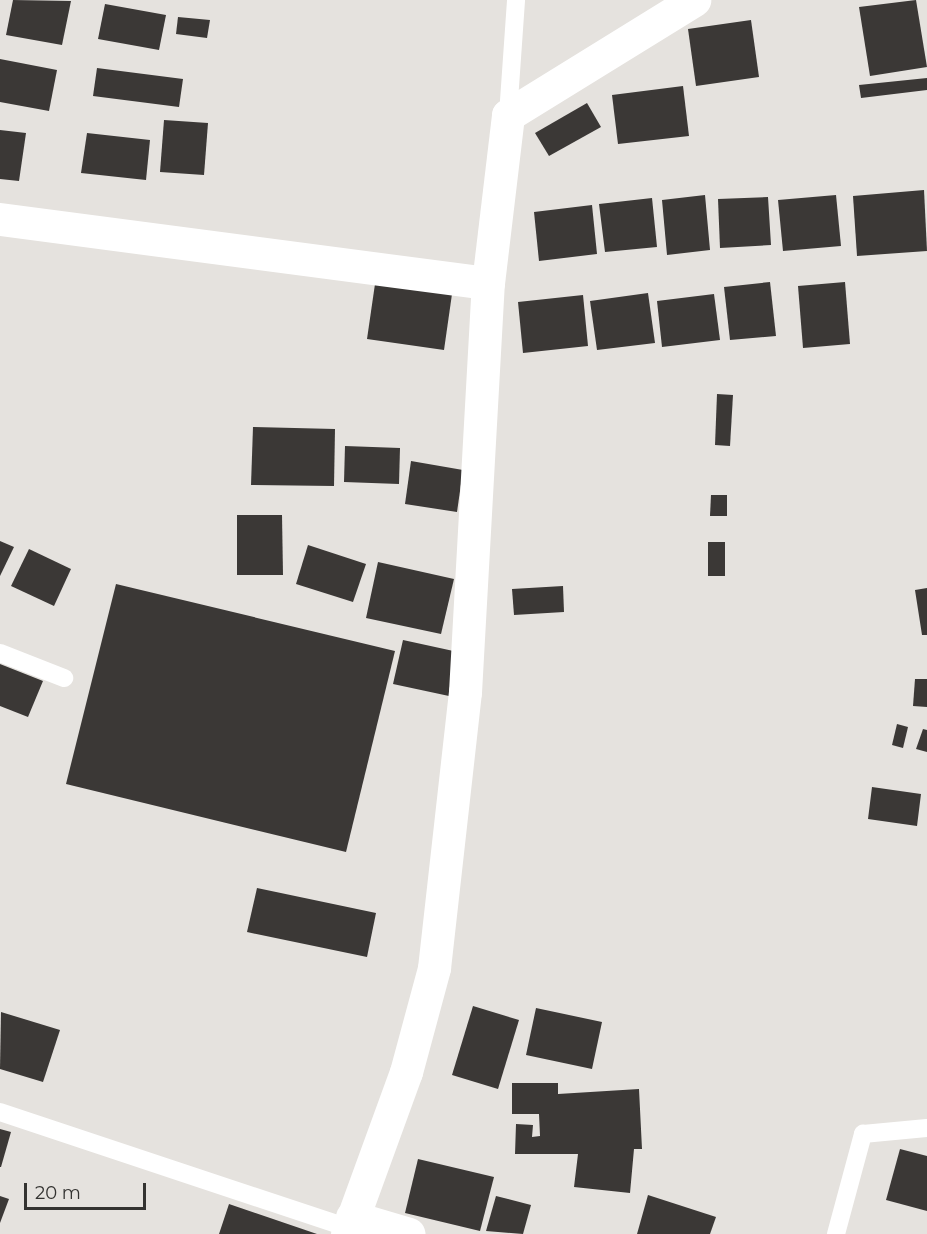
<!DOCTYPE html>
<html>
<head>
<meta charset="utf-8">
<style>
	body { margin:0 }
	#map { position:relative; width:927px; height:1234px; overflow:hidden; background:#e5e2de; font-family:Montserrat,sans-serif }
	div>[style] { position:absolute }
	.building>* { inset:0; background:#3b3836 }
	.lane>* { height:18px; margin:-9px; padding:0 9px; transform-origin:9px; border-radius:9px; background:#fff }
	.street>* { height:33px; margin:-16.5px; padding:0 16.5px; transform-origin:16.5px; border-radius:16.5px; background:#fff }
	span { translate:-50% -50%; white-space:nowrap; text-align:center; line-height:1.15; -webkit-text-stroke:6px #e5e2de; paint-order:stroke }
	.scale { position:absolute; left:24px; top:1183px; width:122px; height:27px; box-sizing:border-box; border:3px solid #343331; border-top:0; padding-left:8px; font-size:18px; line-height:21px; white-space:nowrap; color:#343331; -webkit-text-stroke:4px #e5e2de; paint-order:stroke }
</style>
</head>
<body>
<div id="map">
	<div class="building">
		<div style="clip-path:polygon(13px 0,71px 1px,62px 45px,6px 35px)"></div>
		<div style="clip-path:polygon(916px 0,927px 67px,870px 76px,859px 7px)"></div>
		<div style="clip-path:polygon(105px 4px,166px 15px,159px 50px,98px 39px)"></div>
		<div style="clip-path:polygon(178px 17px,210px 20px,207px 38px,176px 34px)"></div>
		<div style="clip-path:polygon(751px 20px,759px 77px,696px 86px,688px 29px)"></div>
		<div style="clip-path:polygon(0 59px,57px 70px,49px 111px,0 102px)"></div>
		<div style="clip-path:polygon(97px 68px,183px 79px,179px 107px,93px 96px)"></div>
		<div style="clip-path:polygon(927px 78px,927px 90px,861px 98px,859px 85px)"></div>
		<div style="clip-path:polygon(683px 86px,689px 136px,618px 144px,612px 95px)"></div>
		<div style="clip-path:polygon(587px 103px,601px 127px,549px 156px,535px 133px)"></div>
		<div style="clip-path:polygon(164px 120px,208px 123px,204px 175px,160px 172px)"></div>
		<div style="clip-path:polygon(0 130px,26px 133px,19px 181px,0 179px)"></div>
		<div style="clip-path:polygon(87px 133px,150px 140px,146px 180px,81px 173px)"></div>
		<div style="clip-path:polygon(924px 190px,927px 251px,857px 256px,853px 196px)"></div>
		<div style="clip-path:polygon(705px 195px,710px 250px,667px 255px,662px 200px)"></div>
		<div style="clip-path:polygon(836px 195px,841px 246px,783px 251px,778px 200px)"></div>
		<div style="clip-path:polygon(768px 197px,771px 245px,720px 248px,718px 199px)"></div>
		<div style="clip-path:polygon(652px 198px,657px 247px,605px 252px,599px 204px)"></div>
		<div style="clip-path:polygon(592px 205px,597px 254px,539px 261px,534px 212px)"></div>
		<div style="clip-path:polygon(770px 282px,776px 336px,730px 340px,724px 287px)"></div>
		<div style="clip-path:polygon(845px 282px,850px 344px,803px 348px,798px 286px)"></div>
		<div style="clip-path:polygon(375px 284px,452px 294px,444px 350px,367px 339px)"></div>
		<div style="clip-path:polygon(648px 293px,655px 343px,597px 350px,590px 301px)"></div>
		<div style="clip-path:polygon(714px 294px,720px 340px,662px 347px,657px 301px)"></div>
		<div style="clip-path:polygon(583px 295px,588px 346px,523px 353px,518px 302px)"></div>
		<div style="clip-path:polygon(717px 394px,733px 395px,730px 446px,715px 445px)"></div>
		<div style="clip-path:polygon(253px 427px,335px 429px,334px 486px,251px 485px)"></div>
		<div style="clip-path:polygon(345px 446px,400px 448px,399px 484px,344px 482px)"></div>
		<div style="clip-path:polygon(411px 461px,463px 470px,457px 512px,405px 504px)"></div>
		<div style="clip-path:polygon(711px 495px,727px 495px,727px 516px,710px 516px)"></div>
		<div style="clip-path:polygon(237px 515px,282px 515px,283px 575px,237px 575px)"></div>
		<div style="clip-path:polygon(0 541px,14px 547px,0 576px)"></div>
		<div style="clip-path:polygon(708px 542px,725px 542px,725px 576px,708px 576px)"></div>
		<div style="clip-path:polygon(308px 545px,366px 564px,353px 602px,296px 584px)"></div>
		<div style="clip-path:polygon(29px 549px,71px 569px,54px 606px,11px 586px)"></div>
		<div style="clip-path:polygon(378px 562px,454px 579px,441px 634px,366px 618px)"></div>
		<div style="clip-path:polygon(116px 584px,395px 651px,346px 852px,66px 784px)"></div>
		<div style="clip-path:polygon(563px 586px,564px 612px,514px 615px,512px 589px)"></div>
		<div style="clip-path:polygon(927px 588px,927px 635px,922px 635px,915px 590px)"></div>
		<div style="clip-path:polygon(403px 640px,458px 652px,449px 696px,393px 684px)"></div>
		<div style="clip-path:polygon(0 664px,43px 681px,28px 717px,0 706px)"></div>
		<div style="clip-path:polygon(915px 679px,927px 679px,927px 707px,913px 706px)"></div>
		<div style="clip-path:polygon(897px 724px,908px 727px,903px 748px,892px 745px)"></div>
		<div style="clip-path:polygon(923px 729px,927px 730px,927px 752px,916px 749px)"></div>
		<div style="clip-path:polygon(872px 787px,921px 794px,917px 826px,868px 819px)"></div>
		<div style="clip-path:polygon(257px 888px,376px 913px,367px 957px,247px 932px)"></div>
		<div style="clip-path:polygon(473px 1006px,519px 1020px,498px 1089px,452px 1075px)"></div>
		<div style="clip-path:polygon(536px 1008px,602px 1022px,592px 1069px,526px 1055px)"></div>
		<div style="clip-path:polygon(1px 1012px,60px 1030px,43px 1082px,0 1069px)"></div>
		<div style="clip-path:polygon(512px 1083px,558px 1083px,558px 1094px,639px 1089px,642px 1149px,634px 1149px,630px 1193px,574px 1187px,578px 1154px,515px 1154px,516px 1124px,533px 1125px,532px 1137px,540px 1136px,539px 1114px,512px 1114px)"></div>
		<div style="clip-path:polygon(0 1129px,11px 1132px,1px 1167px,0 1167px)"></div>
		<div style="clip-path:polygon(900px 1149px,927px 1156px,927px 1211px,886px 1200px)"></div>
		<div style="clip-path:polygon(418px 1159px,494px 1177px,480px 1231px,405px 1213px)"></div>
		<div style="clip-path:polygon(648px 1195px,716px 1217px,710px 1234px,637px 1234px)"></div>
		<div style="clip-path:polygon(0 1196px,9px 1199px,0 1223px)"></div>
		<div style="clip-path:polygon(496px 1196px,531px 1205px,523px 1234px,486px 1231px)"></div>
		<div style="clip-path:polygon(229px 1204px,317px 1234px,219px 1234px)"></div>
	</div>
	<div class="lane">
		<div style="left:508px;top:115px;width:115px;rotate:-86deg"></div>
		<div style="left:0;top:653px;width:69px;rotate:21.3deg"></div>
		<div style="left:0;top:1112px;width:368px;rotate:18.4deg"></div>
		<div style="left:836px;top:1234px;width:104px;rotate:-74.9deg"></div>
		<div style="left:863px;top:1134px;width:64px;rotate:-5.4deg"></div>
	</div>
	<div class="street">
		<div style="left:0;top:219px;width:492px;rotate:7.5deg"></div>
		<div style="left:352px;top:1217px;width:59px;rotate:16.6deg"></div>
		<div style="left:347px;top:1234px;width:172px;rotate:-70deg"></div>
		<div style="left:406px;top:1072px;width:108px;rotate:-74.9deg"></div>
		<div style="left:434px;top:968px;width:278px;rotate:-83.6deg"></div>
		<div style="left:465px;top:692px;width:410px;rotate:-86.8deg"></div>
		<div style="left:488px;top:283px;width:169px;rotate:-83.2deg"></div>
		<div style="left:508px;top:115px;width:219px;rotate:-31.7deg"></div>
	</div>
	<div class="scale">20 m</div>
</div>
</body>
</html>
